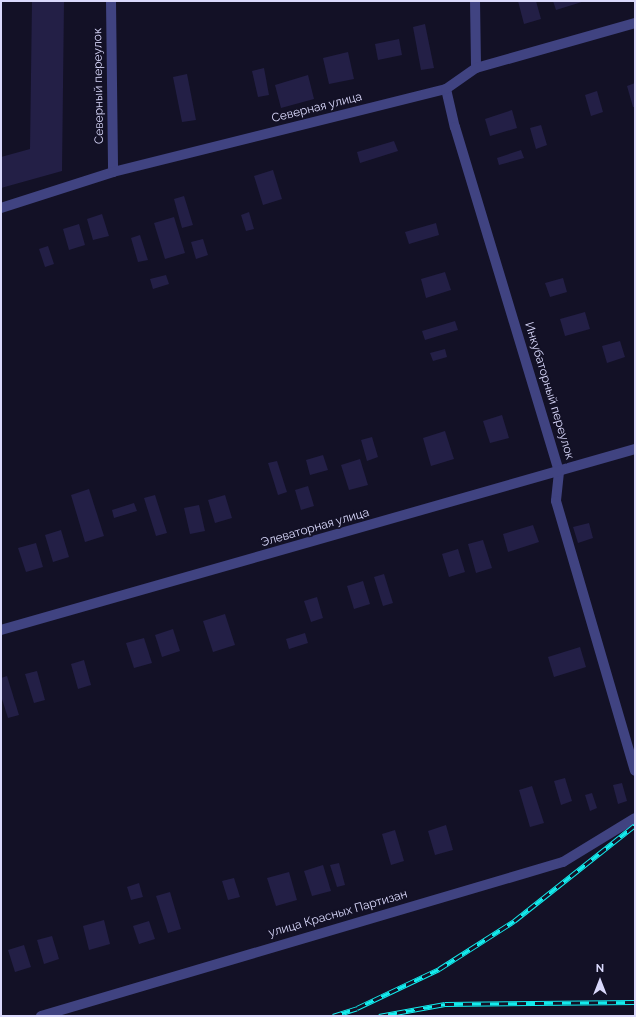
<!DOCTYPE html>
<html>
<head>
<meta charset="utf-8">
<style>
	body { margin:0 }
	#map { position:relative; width:636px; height:1017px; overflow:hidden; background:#131126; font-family:Raleway,sans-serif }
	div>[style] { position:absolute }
	.building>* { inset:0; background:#231f46 }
	.minor>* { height:10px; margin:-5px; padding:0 5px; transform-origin:5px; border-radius:5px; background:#404381 }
	.rail>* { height:4.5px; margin-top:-2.25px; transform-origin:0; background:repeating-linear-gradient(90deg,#131126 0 9px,#13ecee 0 18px); box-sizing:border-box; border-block:1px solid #13ecee }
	span { translate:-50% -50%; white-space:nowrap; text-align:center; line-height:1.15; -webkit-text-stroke:3.5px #131126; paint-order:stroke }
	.street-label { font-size:12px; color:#dad9fc }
	.frame { position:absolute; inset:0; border:2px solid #dad9fc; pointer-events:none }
	.north { position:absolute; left:580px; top:961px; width:40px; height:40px; -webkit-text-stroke:3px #131126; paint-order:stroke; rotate:0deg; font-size:11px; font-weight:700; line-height:16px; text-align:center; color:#dad9fc }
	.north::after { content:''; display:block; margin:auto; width:14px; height:18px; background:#dad9fc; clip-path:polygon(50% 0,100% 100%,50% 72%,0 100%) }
</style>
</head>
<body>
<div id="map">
	<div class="building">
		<div style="clip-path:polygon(32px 1px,64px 1px,62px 171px,1px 188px,1px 157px,30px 149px)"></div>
		<div style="clip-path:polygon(518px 1px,536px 1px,541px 19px,524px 24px)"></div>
		<div style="clip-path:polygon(553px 1px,585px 1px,556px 10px)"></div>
		<div style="clip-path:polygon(425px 24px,434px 68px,421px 70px,413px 27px)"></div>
		<div style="clip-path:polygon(399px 39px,402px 55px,378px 60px,375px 44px)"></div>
		<div style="clip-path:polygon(348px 52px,354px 79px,329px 84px,323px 58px)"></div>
		<div style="clip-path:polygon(264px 68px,269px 95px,258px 97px,252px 71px)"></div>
		<div style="clip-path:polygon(187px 74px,196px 120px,182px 122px,173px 77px)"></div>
		<div style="clip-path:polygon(308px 75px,314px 99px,281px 108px,275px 85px)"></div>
		<div style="clip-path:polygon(635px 83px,635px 107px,633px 107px,627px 86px)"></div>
		<div style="clip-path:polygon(597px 91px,603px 112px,591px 116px,585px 95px)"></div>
		<div style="clip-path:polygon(512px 110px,517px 128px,490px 136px,485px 119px)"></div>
		<div style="clip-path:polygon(541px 125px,547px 145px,536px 149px,530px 128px)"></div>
		<div style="clip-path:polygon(394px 141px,398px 151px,360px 163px,357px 152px)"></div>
		<div style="clip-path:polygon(521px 150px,524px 158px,499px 165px,497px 158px)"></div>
		<div style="clip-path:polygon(273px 170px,282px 199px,263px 205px,254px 176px)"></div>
		<div style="clip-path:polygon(184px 196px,193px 225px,182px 228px,174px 199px)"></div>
		<div style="clip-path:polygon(249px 212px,254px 229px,246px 231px,241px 215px)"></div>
		<div style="clip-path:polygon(102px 214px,109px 236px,93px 240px,87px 219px)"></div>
		<div style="clip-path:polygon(174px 217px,185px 253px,165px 259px,154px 223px)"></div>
		<div style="clip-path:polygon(436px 223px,439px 235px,409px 244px,405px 232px)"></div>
		<div style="clip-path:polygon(79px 224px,85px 245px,69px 250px,63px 229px)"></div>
		<div style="clip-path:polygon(140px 235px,148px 260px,138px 262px,131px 238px)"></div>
		<div style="clip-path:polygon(203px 239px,208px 255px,196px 259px,191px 242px)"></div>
		<div style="clip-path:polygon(48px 246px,54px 264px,45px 267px,39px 249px)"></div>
		<div style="clip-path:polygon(445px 272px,451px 290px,426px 298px,421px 279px)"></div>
		<div style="clip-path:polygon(166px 275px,169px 284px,153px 289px,150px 279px)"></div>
		<div style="clip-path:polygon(563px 278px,567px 292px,550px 297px,545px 283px)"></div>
		<div style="clip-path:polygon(585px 312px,590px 329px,565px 336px,560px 319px)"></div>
		<div style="clip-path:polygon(455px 321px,458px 330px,425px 340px,422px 331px)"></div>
		<div style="clip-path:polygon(620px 341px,625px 357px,607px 363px,602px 346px)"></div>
		<div style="clip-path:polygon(445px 349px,447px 357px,433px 361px,430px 353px)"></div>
		<div style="clip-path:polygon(502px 415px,509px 438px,490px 443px,483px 421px)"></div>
		<div style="clip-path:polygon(445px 431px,454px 459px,431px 466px,423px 438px)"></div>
		<div style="clip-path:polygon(372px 437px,378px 457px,367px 461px,361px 440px)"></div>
		<div style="clip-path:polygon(323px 455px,328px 470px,310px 475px,306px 460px)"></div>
		<div style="clip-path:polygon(360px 459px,368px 485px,349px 490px,341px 465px)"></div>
		<div style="clip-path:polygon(277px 461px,287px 492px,278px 495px,268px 463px)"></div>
		<div style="clip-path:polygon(308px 486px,314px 506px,301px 510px,295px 490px)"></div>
		<div style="clip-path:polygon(89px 489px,104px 536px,85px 542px,71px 495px)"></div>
		<div style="clip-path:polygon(155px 495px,167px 533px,156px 536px,144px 498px)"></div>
		<div style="clip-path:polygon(225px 495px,232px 518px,215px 523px,208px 500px)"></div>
		<div style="clip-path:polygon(134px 503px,137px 511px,114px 518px,112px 510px)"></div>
		<div style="clip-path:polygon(199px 505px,205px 531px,190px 534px,184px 508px)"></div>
		<div style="clip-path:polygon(589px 523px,593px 538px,578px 543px,573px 527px)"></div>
		<div style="clip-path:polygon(533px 525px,539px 542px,508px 552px,503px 534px)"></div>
		<div style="clip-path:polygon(61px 530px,69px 557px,53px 562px,45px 535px)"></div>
		<div style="clip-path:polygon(483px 540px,492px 568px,476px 573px,468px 544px)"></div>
		<div style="clip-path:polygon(36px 543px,43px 567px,26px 572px,18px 548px)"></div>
		<div style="clip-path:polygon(458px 549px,465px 572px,449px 577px,442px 554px)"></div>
		<div style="clip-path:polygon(384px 574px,393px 603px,383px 606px,374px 577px)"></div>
		<div style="clip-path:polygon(363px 581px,370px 604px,354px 609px,347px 586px)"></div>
		<div style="clip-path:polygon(317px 597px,323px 618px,311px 622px,304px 601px)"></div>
		<div style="clip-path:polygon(225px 614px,235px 645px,213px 652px,203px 621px)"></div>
		<div style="clip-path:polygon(173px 629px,180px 651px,162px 657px,155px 635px)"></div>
		<div style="clip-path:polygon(305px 633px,308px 643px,289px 649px,286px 639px)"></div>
		<div style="clip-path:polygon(144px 638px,152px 663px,134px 668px,126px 643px)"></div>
		<div style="clip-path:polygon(580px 647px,586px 667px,554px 677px,548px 657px)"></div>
		<div style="clip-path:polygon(84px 660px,91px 685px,78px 689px,71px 664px)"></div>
		<div style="clip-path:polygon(37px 671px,45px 700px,34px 703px,25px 674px)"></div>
		<div style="clip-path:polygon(7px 676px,19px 715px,8px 718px,1px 696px,1px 678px)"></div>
		<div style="clip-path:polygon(565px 778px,572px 801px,561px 805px,554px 781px)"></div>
		<div style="clip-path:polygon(622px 783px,627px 801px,618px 804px,613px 785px)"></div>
		<div style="clip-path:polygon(532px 786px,544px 823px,530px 827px,519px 790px)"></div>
		<div style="clip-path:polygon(592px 793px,597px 808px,590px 811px,585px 795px)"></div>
		<div style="clip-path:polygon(446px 825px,453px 850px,435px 855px,428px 831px)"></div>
		<div style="clip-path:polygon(395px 830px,404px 861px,391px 865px,382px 834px)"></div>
		<div style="clip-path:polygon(339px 863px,345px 885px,337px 887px,330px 865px)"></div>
		<div style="clip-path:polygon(323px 865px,331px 891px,312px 896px,304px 871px)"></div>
		<div style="clip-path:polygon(289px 872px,297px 900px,276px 906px,267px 878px)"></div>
		<div style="clip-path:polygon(234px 878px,240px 897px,228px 900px,222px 881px)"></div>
		<div style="clip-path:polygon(139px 883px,143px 897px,131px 900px,127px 887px)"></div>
		<div style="clip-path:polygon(170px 892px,181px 929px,168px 933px,156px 896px)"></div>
		<div style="clip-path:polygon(104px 920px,110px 944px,89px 950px,83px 926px)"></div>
		<div style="clip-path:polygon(149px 921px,155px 939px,139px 944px,133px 926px)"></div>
		<div style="clip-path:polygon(52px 936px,59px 959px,44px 964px,37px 940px)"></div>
		<div style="clip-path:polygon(24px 945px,31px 967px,15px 972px,8px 950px)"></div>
	</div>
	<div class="minor">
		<div style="left:111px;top:1px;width:171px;rotate:89.3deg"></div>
		<div style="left:475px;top:1px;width:67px;rotate:89.1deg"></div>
		<div style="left:446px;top:89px;width:39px;rotate:77deg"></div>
		<div style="left:455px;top:127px;width:360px;rotate:73.2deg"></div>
		<div style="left:559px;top:472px;width:29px;rotate:96deg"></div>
		<div style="left:556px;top:501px;width:281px;rotate:73.7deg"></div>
		<div style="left:1px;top:208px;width:118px;rotate:-17.8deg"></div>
		<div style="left:113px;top:172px;width:343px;rotate:-14deg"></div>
		<div style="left:446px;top:89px;width:37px;rotate:-35deg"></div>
		<div style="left:476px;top:68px;width:165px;rotate:-15.8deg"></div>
		<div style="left:1px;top:630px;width:659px;rotate:-15.93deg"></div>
		<div style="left:41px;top:1016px;width:544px;rotate:-16.44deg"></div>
		<div style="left:563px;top:862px;width:84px;rotate:-31.4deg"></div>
	</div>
	<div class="rail">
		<div style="left:333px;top:1016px;width:25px;rotate:-18deg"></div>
		<div style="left:357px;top:1008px;width:91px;rotate:-25.4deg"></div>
		<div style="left:439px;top:969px;width:89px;rotate:-32.6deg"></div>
		<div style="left:514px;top:921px;width:154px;rotate:-38.4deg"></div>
		<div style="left:379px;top:1016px;width:67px;rotate:-10.3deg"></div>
		<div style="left:445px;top:1004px;width:190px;rotate:-0.6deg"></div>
	</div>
	<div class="street-label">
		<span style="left:99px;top:86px;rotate:-91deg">Северный переулок</span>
		<span style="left:317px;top:108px;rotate:-14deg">Северная улица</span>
		<span style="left:549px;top:391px;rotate:73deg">Инкубаторный переулок</span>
		<span style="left:315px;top:528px;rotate:-16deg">Элеваторная улица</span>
		<span style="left:338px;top:914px;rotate:-16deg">улица Красных Партизан</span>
	</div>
	<div class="frame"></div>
	<div class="north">N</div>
</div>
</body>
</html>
